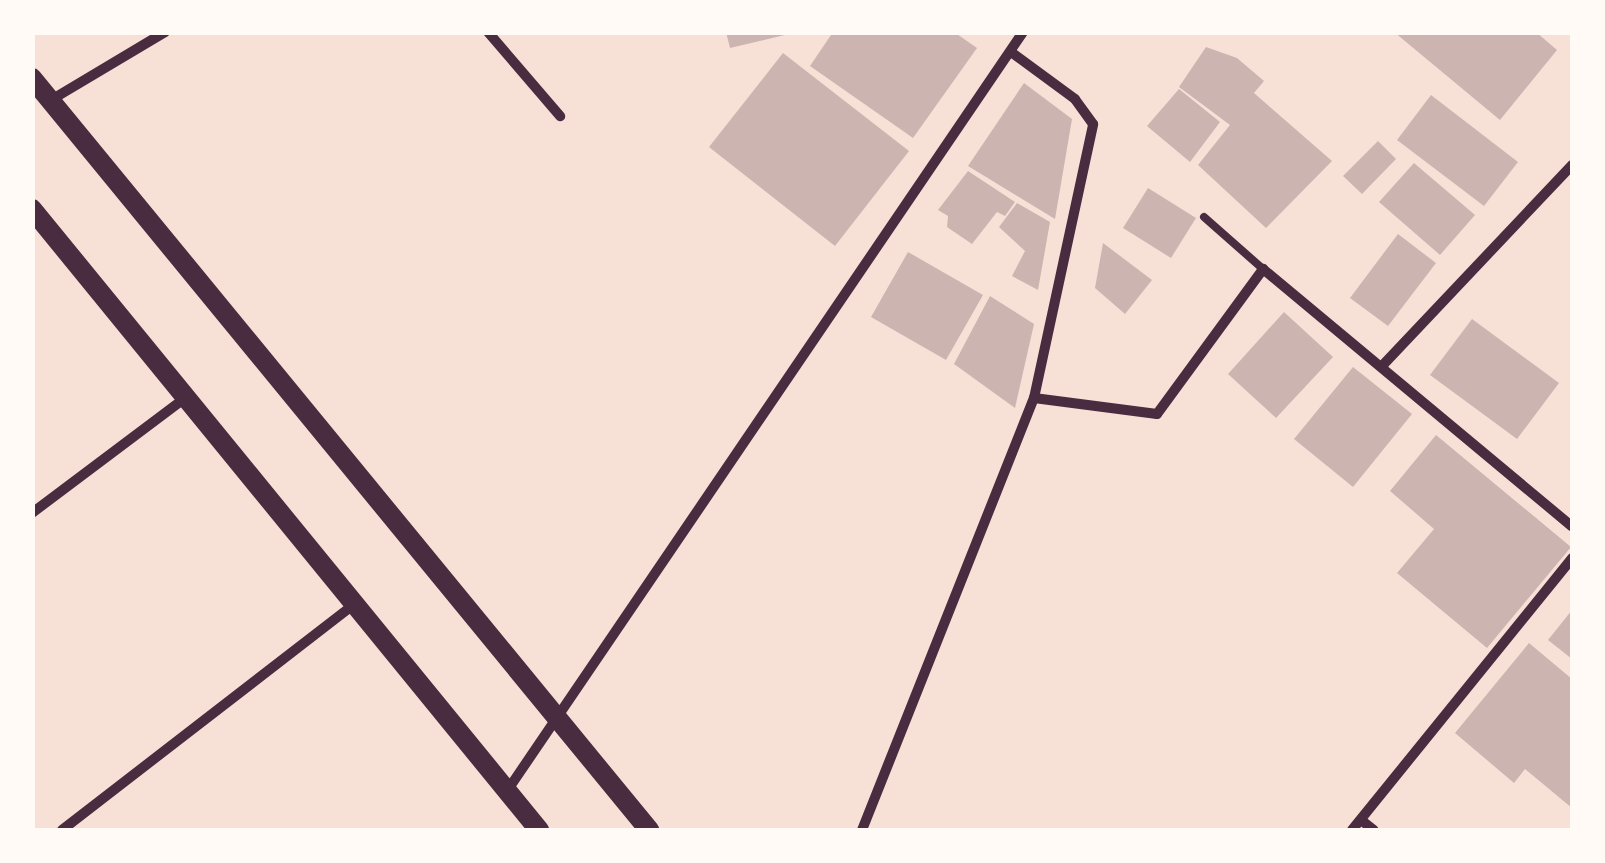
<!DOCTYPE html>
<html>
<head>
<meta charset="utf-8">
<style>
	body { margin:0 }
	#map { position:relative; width:1605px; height:863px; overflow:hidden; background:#f7e1d7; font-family:Lato,sans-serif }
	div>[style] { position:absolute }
	.building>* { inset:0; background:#ccb4b1 }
	.service>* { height:8px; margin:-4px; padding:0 4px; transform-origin:4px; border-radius:4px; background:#4a2c40 }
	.minor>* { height:10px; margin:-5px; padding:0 5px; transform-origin:5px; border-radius:5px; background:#4a2c40 }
	.secondary>* { height:20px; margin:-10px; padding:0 10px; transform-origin:10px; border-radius:10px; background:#4a2c40 }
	span { translate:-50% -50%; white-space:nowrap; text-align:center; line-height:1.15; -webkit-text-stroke:10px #fffaf5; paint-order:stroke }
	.frame { position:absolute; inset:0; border:35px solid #fffaf5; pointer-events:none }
</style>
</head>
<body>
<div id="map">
	<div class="building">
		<div style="clip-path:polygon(726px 32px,789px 32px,789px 34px,730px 48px)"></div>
		<div style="clip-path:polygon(833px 32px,954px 32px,977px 48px,913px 138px,810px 66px)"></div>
		<div style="clip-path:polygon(1394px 32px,1536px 32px,1557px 50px,1500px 120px)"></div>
		<div style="clip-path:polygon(1206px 47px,1237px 58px,1264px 81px,1254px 93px,1332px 161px,1266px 228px,1198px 165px,1230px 125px,1179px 87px)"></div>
		<div style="clip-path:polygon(783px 53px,909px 151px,835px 246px,709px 147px)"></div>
		<div style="clip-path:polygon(1024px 83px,1072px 119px,1055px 219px,968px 166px)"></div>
		<div style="clip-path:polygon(1179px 89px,1220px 122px,1190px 162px,1147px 126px)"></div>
		<div style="clip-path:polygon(1431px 95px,1518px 162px,1484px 206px,1397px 140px)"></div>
		<div style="clip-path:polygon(1378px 141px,1396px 159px,1362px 194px,1343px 176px)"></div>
		<div style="clip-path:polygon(1414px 163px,1475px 215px,1440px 255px,1379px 202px)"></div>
		<div style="clip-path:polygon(968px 171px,1015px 202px,1005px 216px,997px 212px,972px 244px,947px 227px,948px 216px,938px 210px)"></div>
		<div style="clip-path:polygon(1148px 188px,1196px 218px,1171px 258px,1123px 228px)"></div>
		<div style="clip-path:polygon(1017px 203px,1050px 222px,1038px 290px,1012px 276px,1025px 251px,999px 227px)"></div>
		<div style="clip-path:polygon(1398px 234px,1436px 263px,1388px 326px,1350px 298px)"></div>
		<div style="clip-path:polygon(1103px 243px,1152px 280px,1125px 314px,1095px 288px)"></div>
		<div style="clip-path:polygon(908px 252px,983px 295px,946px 360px,871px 317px)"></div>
		<div style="clip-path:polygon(990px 296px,1034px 324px,1015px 408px,954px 364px)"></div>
		<div style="clip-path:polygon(1284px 312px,1333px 357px,1276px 418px,1228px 374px)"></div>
		<div style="clip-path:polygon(1472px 319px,1559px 383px,1517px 439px,1430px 375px)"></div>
		<div style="clip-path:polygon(1353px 367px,1412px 414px,1353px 487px,1294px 439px)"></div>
		<div style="clip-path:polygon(1436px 435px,1571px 547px,1487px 648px,1397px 573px,1434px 529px,1390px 491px)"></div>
		<div style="clip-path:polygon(1572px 610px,1572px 659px,1548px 640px)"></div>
		<div style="clip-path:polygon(1529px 643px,1572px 679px,1572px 808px,1525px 769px,1514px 783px,1455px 733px)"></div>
	</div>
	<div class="service">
		<div style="left:1204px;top:217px;width:79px;rotate:41.4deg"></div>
	</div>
	<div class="minor">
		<div style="left:488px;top:32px;width:111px;rotate:49.4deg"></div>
		<div style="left:51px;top:100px;width:133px;rotate:-30.8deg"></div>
		<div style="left:1382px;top:366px;width:277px;rotate:-46.6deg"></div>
		<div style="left:1034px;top:398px;width:124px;rotate:7.4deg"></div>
		<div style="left:1157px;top:414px;width:180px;rotate:-53.8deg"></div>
		<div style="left:1263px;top:269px;width:402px;rotate:39.8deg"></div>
		<div style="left:32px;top:513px;width:191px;rotate:-36.9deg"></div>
		<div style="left:507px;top:791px;width:918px;rotate:-55.79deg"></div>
		<div style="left:1361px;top:820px;width:16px;rotate:38deg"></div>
		<div style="left:62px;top:830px;width:369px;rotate:-37.7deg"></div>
		<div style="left:862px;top:830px;width:465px;rotate:-68.3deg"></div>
		<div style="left:1034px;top:398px;width:280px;rotate:-77.8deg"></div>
		<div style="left:1093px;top:124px;width:31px;rotate:-126deg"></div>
		<div style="left:1075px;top:99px;width:79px;rotate:-143.7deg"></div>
		<div style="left:1352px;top:830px;width:350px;rotate:-51deg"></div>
	</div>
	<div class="secondary">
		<div style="left:32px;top:78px;width:973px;rotate:50.63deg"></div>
		<div style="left:32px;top:209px;width:802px;rotate:50.77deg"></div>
	</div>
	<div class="frame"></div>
</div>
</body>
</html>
